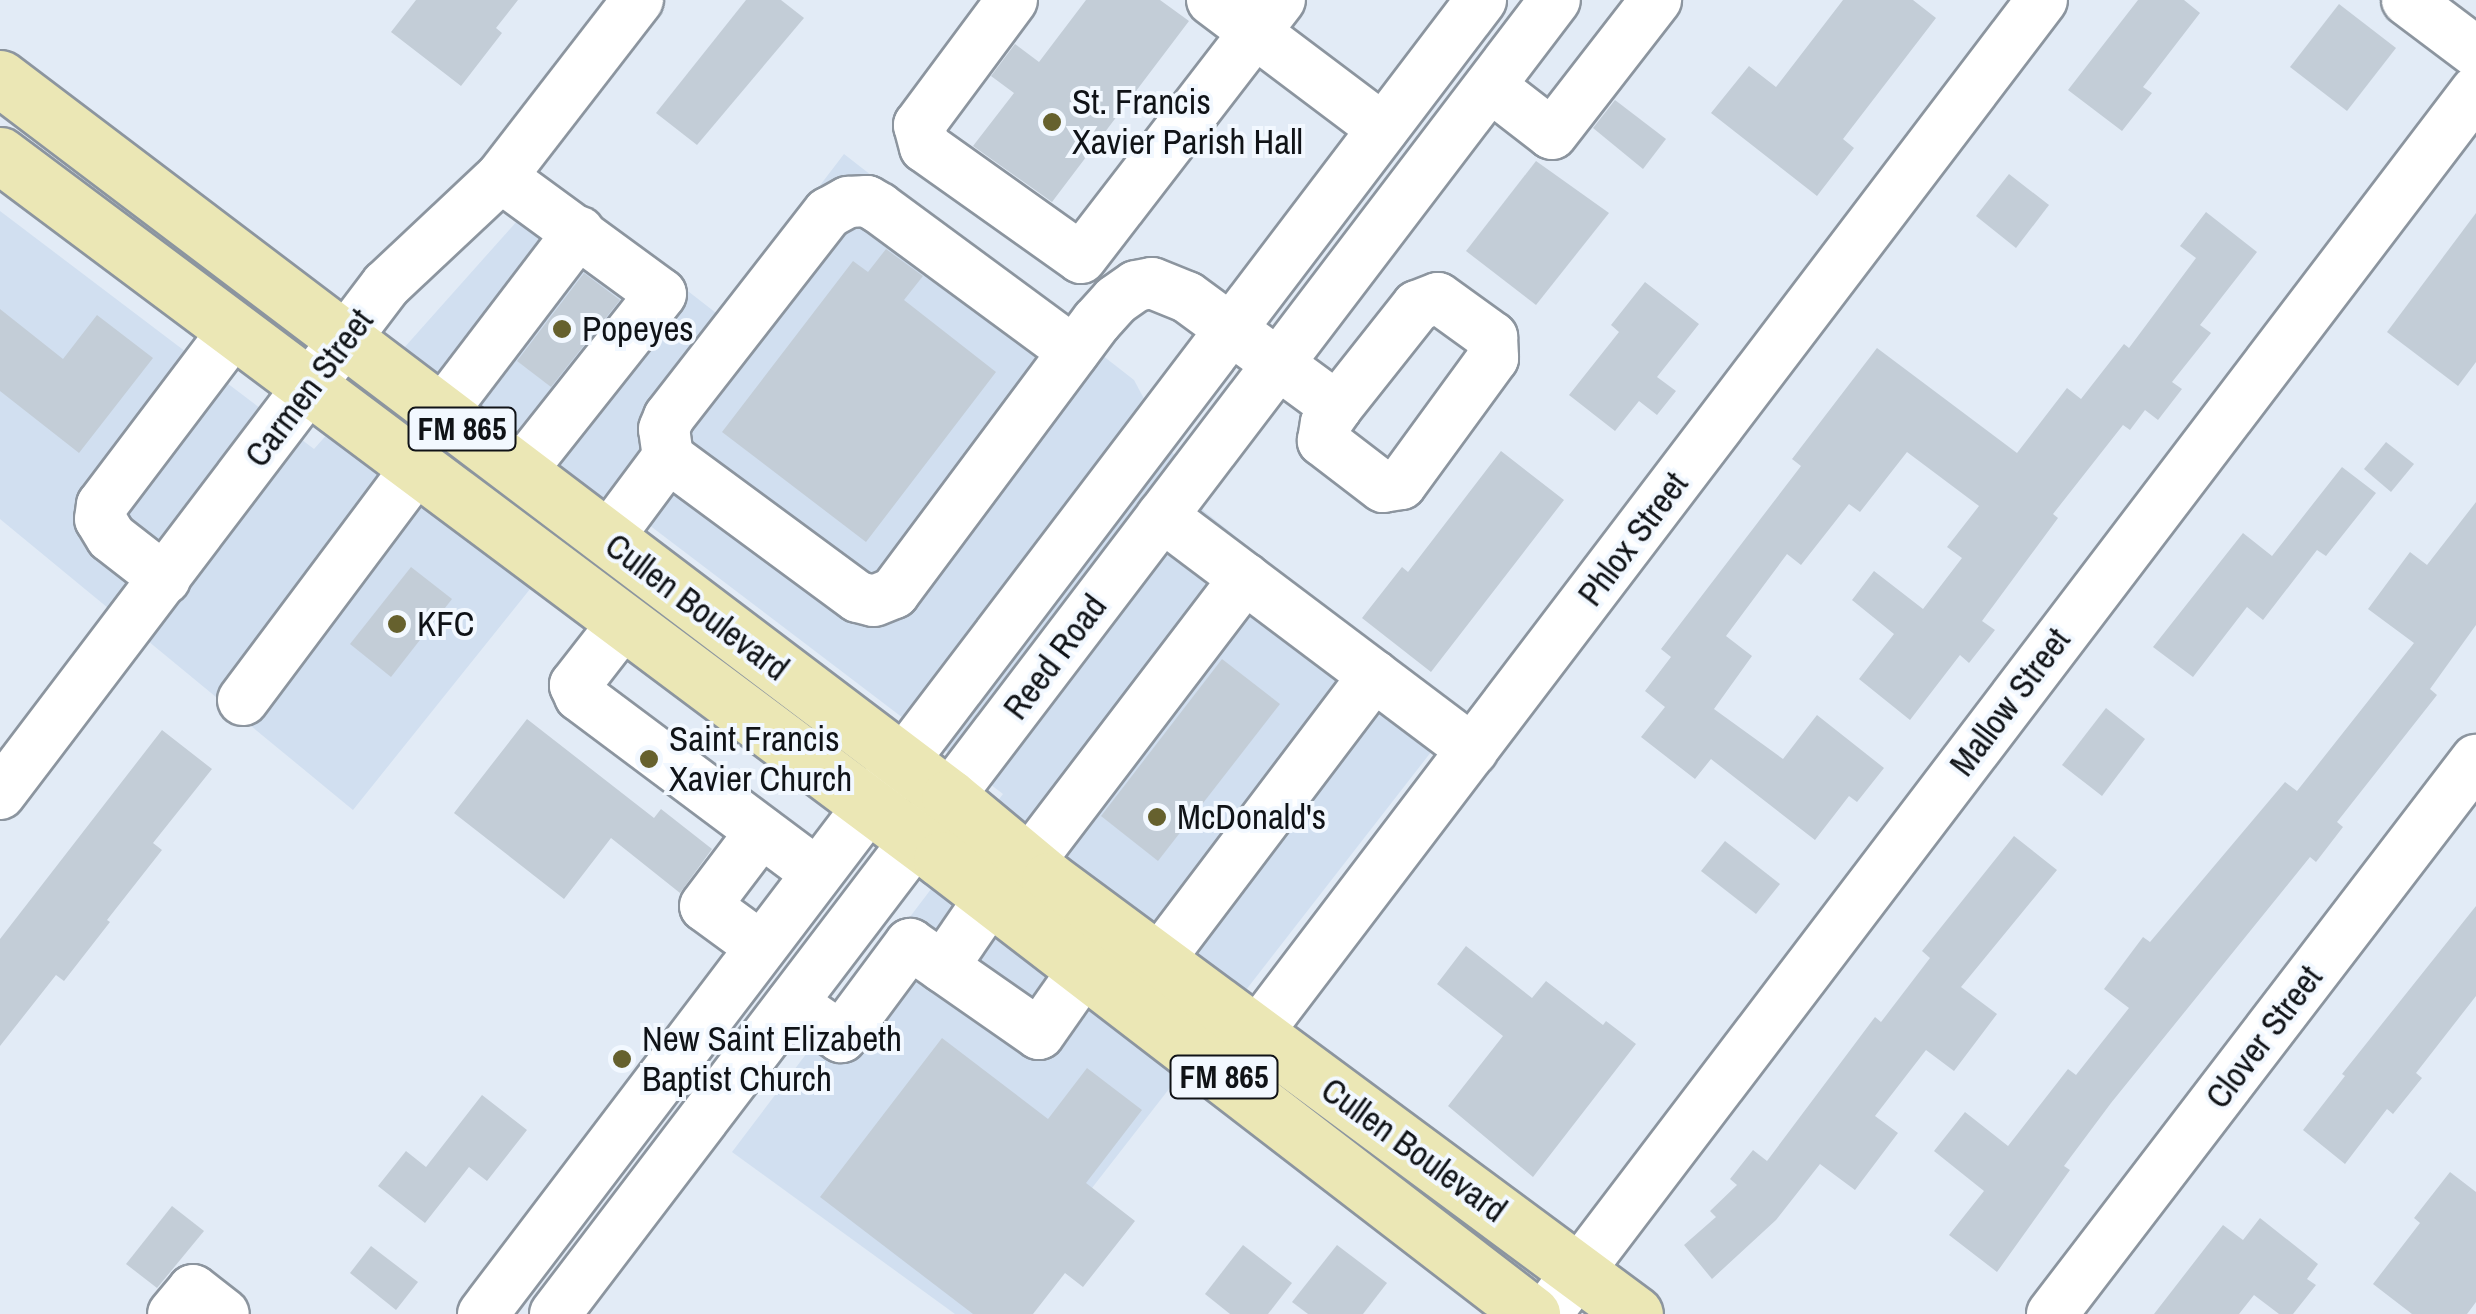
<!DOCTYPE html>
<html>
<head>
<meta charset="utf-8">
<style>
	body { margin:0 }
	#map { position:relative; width:2476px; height:1314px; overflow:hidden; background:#e2ebf6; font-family:"Archivo Narrow",sans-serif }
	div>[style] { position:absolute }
	.built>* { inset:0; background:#d1dff0 }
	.building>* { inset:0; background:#c3cdd7 }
	.roads { filter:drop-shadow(2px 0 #8c959f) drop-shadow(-2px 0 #8c959f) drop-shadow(0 2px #8c959f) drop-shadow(0 -2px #8c959f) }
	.minor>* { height:50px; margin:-25px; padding:0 25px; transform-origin:25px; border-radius:25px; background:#fff }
	.major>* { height:55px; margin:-27.5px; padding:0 27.5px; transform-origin:27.5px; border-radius:27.5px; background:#ebe7b5 }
	.dots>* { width:28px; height:28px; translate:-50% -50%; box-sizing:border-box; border:5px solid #f2f8ff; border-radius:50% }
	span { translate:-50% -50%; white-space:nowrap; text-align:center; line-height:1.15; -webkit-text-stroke:8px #f2f8ff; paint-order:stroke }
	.shield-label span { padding:2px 8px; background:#f2f8ff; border:2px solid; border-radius:8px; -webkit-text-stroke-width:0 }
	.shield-label { font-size:32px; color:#101317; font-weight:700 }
	.poi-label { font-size:35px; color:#101317 }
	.left { translate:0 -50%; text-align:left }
	.street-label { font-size:35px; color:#101317 }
</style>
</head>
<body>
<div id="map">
	<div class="built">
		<div style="clip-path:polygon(844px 154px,1134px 380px,1204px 511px,1459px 716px,994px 1314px,955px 1314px,732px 1152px,1003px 794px,607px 493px,353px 810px,0 519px,0 211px,314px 449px,550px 184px,720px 316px)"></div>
	</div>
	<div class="building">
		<div style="clip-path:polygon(416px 0,518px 0,496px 28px,502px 33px,461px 86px,391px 32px)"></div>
		<div style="clip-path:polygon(746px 0,781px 0,804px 18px,697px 145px,656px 113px)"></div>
		<div style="clip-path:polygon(1086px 0,1160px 0,1189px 21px,1052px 202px,973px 146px,1014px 93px,991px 76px,1015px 44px,1039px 62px)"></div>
		<div style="clip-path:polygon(1843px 0,1913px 0,1936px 18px,1843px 139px,1854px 148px,1817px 196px,1711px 113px,1749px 66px,1776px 87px)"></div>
		<div style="clip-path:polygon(2138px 0,2184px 0,2200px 13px,2143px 87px,2152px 93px,2122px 131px,2068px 90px)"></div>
		<div style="clip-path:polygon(2339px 4px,2396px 48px,2347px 111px,2290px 67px)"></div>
		<div style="clip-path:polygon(1615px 100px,1666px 139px,1643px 169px,1593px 128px)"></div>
		<div style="clip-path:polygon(1536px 161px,1609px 213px,1536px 305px,1466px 251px)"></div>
		<div style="clip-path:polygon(2009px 174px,2049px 205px,2016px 248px,1976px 216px)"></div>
		<div style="clip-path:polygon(2206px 212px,2257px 252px,2200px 325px,2211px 333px,2172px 382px,2182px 389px,2158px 420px,2145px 410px,2130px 430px,2123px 425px,2053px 514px,2058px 518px,1982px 621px,1995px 630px,1969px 663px,1960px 655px,1910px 720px,1859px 679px,1894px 634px,1852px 600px,1874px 571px,1923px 609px,1962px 558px,1947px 547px,1979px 506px,1907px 452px,1860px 512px,1849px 504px,1801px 565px,1787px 554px,1726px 636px,1752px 656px,1714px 709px,1783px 759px,1817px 715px,1884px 768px,1857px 802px,1849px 796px,1815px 840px,1711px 759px,1695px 779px,1641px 737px,1665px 707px,1645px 691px,1671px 657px,1661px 649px,1801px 466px,1792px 459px,1877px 348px,2017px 453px,2067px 388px,2081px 399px,2124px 344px,2129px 348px,2196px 258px,2180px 246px)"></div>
		<div style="clip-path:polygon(2476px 213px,2476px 362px,2458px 386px,2387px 332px)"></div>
		<div style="clip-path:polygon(886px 249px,923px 276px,904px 300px,996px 372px,866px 542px,722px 432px,853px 261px,868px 272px)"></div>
		<div style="clip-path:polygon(584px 273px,620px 300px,551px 387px,517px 361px)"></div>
		<div style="clip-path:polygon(1645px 282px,1699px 324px,1657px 377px,1676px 391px,1657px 415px,1639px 401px,1615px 431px,1569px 395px,1619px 332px,1611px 325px)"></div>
		<div style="clip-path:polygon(0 309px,63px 359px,97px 315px,153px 358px,79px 453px,0 391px)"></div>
		<div style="clip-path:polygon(2386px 442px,2414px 464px,2391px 492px,2364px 469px)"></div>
		<div style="clip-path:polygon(1501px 451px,1564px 500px,1431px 672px,1362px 618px,1402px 567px,1408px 572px)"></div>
		<div style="clip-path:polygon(2342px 467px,2376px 493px,2326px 556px,2317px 550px,2263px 620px,2247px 607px,2193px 677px,2153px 647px,2243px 533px,2272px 556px)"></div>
		<div style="clip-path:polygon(2476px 502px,2476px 625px,2430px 689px,2437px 695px,2337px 822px,2343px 827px,2316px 862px,2310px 857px,2111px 1103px,2064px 1166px,2070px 1170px,1997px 1272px,1949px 1235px,1984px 1191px,1934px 1151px,1965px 1112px,2008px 1146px,2068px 1069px,2076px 1075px,2129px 1008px,2104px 989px,2143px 937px,2150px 942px,2285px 782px,2297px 791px,2414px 643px,2368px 609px,2410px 552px,2427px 565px)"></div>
		<div style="clip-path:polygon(411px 567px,452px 599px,391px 677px,350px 644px)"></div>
		<div style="clip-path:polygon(1222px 659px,1280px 704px,1158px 861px,1101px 816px)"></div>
		<div style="clip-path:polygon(2106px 708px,2145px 739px,2102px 796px,2062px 765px)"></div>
		<div style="clip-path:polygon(527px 719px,654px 818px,661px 809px,712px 849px,680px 893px,611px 838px,564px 899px,454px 813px)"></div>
		<div style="clip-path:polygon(162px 730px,212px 769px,153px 843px,162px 850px,107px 920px,110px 922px,64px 981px,56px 975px,0 1046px,0 939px)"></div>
		<div style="clip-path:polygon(2014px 836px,2057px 870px,1961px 987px,1997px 1014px,1954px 1071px,1926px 1050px,1875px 1116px,1898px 1133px,1855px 1190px,1820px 1164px,1776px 1220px,1712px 1279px,1684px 1245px,1716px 1217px,1710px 1211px,1737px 1185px,1730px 1179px,1753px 1150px,1767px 1161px,1875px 1017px,1881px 1022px,1930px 958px,1922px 951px)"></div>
		<div style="clip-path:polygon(1725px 841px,1780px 884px,1756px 914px,1701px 871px)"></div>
		<div style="clip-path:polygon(2476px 906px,2476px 996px,2416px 1073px,2422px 1078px,2393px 1114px,2387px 1109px,2345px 1164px,2303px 1130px,2345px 1076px,2342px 1074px)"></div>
		<div style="clip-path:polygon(1466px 946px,1532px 998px,1546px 981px,1603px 1025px,1606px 1021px,1636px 1044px,1533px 1177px,1448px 1106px,1503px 1036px,1437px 984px)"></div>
		<div style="clip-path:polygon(942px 1038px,1048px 1119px,1087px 1068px,1142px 1110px,1086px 1183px,1135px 1221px,1083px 1287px,1065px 1273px,1033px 1314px,973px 1314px,820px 1197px)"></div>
		<div style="clip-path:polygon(482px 1095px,527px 1130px,487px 1181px,469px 1167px,425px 1223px,378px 1186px,406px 1151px,426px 1167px)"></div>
		<div style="clip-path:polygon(2450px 1172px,2476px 1192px,2476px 1302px,2467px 1314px,2412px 1314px,2373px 1284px,2420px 1223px,2414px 1218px)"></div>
		<div style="clip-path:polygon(172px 1206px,204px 1231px,157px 1288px,126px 1264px)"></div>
		<div style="clip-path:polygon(2260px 1218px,2318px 1264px,2307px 1279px,2316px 1285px,2293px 1314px,2279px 1314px,2254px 1295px,2239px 1314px,2154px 1314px,2223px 1225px,2243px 1240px)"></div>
		<div style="clip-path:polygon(1243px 1245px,1292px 1283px,1268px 1314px,1230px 1314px,1205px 1294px)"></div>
		<div style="clip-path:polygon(1337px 1245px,1387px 1283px,1363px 1314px,1308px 1314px,1292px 1302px)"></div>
		<div style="clip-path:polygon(371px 1246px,418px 1282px,396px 1310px,350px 1273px)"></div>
	</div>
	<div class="roads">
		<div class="minor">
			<div style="left:1012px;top:0;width:156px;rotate:126.6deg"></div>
			<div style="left:919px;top:125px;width:23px;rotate:75deg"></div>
			<div style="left:925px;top:147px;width:191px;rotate:35.4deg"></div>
			<div style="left:1081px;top:258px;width:326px;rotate:-52.4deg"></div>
			<div style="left:1212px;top:0;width:214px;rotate:37deg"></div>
			<div style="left:2407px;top:0;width:86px;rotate:37deg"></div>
			<div style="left:1490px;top:86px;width:78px;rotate:37.7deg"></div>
			<div style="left:1552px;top:134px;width:170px;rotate:-52.2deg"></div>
			<div style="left:501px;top:177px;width:198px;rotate:36.2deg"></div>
			<div style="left:661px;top:294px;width:228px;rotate:128.4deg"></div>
			<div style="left:441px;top:413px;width:228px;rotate:-52.7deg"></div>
			<div style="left:668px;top:457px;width:28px;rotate:-98deg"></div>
			<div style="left:664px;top:429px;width:13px;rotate:-67deg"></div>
			<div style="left:669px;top:417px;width:259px;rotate:-52.1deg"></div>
			<div style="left:828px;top:213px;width:23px;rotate:-29deg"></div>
			<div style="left:848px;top:202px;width:19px;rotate:-3deg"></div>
			<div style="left:867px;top:201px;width:14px;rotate:30deg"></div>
			<div style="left:879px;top:208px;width:242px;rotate:36.4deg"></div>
			<div style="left:1162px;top:516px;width:389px;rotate:37deg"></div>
			<div style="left:607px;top:539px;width:102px;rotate:-53.4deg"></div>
			<div style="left:668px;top:457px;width:236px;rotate:36.4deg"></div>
			<div style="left:858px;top:597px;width:16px;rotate:14deg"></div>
			<div style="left:874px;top:601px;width:22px;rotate:-22deg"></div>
			<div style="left:894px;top:593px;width:339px;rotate:-53.3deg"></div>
			<div style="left:1097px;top:321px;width:28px;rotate:-48deg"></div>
			<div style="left:1116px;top:300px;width:24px;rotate:-35deg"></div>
			<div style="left:1136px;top:286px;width:16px;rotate:-11deg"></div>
			<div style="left:1152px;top:283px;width:38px;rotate:22deg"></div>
			<div style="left:1187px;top:297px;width:186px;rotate:36.3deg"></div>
			<div style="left:1337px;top:407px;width:129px;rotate:-51.6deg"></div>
			<div style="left:1417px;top:306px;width:22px;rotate:-21deg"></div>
			<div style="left:1438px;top:298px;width:67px;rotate:35.8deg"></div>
			<div style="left:1492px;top:337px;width:21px;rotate:87deg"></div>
			<div style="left:1493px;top:358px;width:156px;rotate:126.1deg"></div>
			<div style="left:1401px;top:484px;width:18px;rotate:171deg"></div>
			<div style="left:1383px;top:487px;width:76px;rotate:-142.5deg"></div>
			<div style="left:1323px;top:441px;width:18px;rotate:-81deg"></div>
			<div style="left:1326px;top:423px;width:19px;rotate:-55deg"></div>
			<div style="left:165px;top:579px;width:68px;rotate:-142.1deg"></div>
			<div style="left:111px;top:537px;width:21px;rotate:-121deg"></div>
			<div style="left:100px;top:519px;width:14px;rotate:-82deg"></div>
			<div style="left:102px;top:505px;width:217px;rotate:-52.9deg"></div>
			<div style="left:624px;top:622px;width:80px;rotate:127.9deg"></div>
			<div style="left:575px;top:685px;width:12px;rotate:66deg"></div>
			<div style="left:580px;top:696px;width:296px;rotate:36.8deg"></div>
			<div style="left:243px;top:700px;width:289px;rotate:-53.2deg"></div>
			<div style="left:0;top:794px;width:639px;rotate:-52.83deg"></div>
			<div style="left:386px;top:285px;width:158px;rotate:-43.2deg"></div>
			<div style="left:501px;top:177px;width:224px;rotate:-52.3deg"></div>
			<div style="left:1028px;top:863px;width:358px;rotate:-52.7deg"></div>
			<div style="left:761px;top:947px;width:69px;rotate:-143.8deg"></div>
			<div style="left:705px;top:906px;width:93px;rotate:-52.9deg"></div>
			<div style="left:1158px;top:961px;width:358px;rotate:-52.9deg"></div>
			<div style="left:943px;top:967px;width:85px;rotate:-55.6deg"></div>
			<div style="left:792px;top:1003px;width:60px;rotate:34.8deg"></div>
			<div style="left:841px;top:1037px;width:116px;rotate:-53.4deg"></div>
			<div style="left:910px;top:944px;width:157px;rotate:34.9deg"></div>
			<div style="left:1039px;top:1034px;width:78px;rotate:-54.9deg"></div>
			<div style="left:1231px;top:1067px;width:1340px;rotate:-52.76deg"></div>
			<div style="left:173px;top:1314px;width:31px;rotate:-50deg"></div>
			<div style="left:193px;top:1290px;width:39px;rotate:38deg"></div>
			<div style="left:483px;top:1314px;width:1650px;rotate:-52.78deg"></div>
			<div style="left:555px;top:1314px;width:1651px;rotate:-52.73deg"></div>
			<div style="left:1546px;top:1314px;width:1536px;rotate:-52.75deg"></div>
			<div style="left:2052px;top:1314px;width:698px;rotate:-52.57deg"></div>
		</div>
		<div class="major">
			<div style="left:0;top:78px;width:1191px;rotate:37.15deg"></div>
			<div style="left:949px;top:797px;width:130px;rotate:39.7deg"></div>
			<div style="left:1049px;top:880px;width:729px;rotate:36.52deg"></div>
			<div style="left:0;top:155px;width:1175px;rotate:36.8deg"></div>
			<div style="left:941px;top:859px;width:746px;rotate:37.59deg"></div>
		</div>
	</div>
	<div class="dots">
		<div style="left:1052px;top:122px;background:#66612e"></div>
		<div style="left:562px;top:329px;background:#66612e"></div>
		<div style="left:397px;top:624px;background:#66612e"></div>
		<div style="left:649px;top:759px;background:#66612e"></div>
		<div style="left:1157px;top:817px;background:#66612e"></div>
		<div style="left:622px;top:1059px;background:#66612e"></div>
	</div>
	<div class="shield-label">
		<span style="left:462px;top:429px">FM 865</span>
		<span style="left:1224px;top:1077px">FM 865</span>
	</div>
	<div class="poi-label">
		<span class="left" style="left:1072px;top:122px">St. Francis<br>Xavier Parish Hall</span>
		<span class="left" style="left:582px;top:329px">Popeyes</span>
		<span class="left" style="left:417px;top:624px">KFC</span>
		<span class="left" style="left:669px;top:759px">Saint Francis<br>Xavier Church</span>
		<span class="left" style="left:1177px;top:817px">McDonald's</span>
		<span class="left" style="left:642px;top:1059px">New Saint Elizabeth<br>Baptist Church</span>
	</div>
	<div class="street-label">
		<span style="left:309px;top:388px;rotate:-53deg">Carmen Street</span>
		<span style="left:1633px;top:539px;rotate:-53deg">Phlox Street</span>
		<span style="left:697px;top:607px;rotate:37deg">Cullen Boulevard</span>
		<span style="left:1055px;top:657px;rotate:-53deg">Reed Road</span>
		<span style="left:2010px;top:702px;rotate:-53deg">Mallow Street</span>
		<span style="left:2264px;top:1037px;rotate:-53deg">Clover Street</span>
		<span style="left:1414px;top:1150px;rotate:36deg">Cullen Boulevard</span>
	</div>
</div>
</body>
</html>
